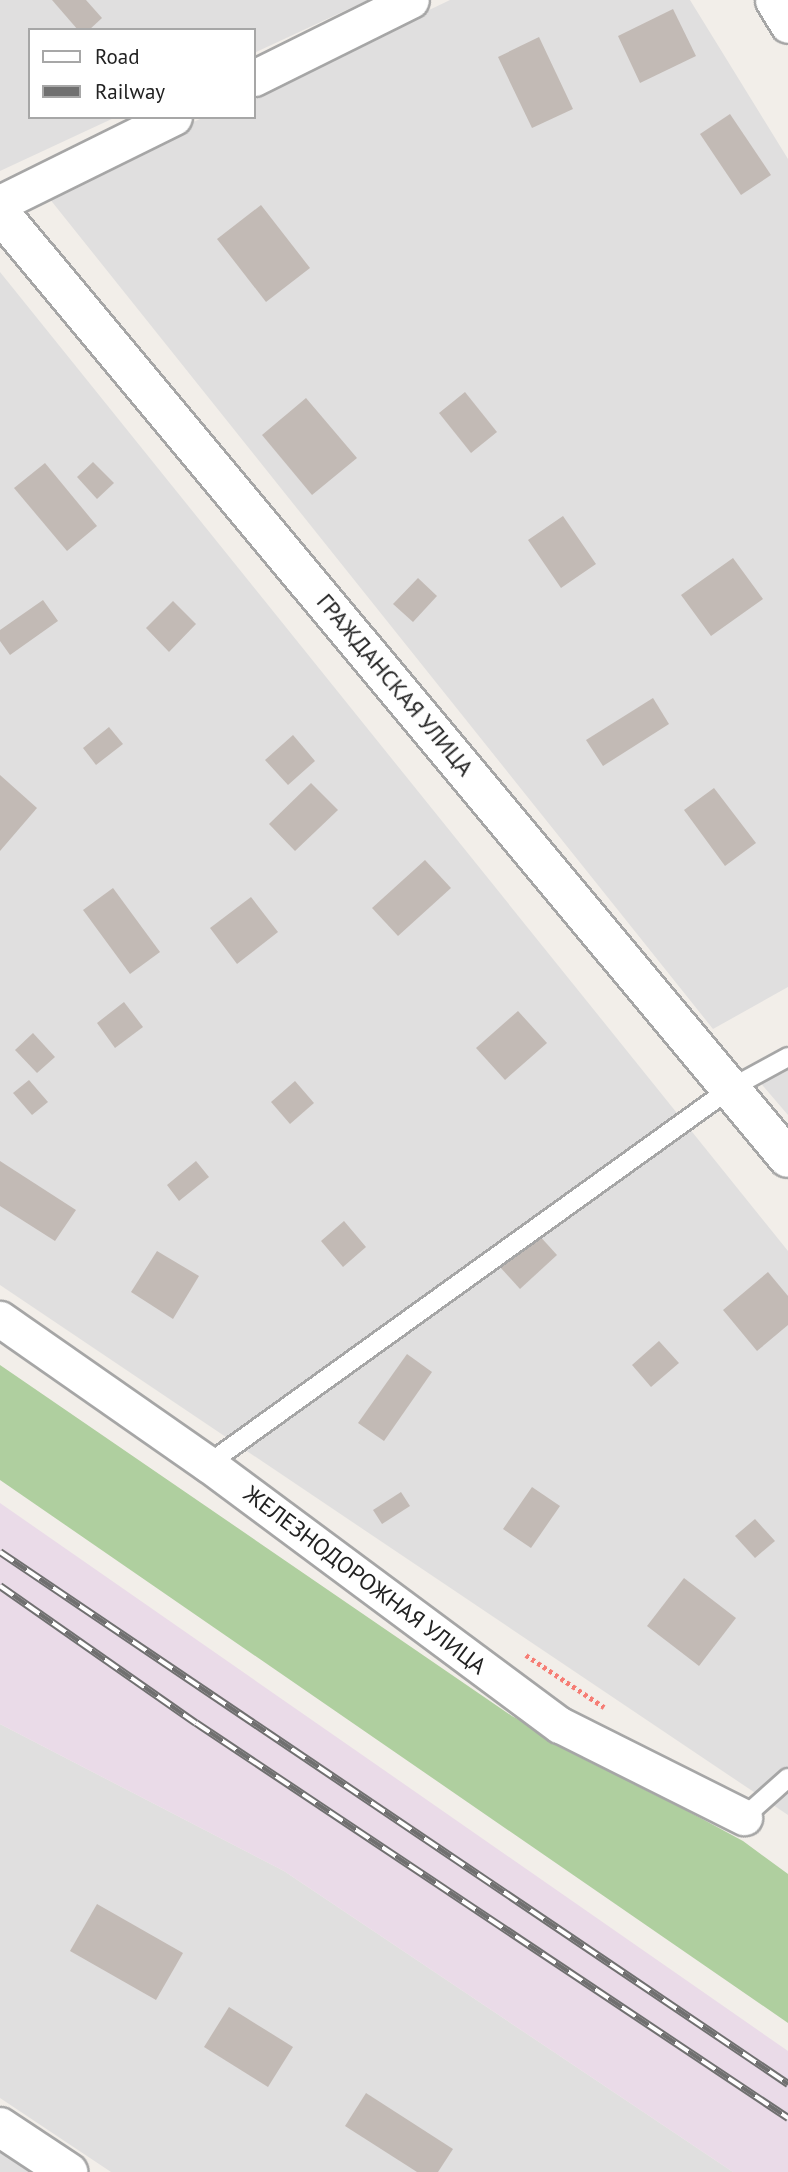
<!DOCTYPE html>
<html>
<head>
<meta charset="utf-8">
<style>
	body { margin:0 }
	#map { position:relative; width:788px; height:2172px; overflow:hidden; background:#f2eee9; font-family:"PT Sans",sans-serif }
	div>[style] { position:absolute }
	.residential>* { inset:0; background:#e0dfdf }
	.industrial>* { inset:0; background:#eadbe8 }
	.forest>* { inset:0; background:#afcf9f }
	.building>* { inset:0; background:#c2bab5 }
	.path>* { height:4.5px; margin-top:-2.25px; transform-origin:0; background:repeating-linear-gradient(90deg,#f67d75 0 3.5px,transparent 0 7px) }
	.roads { filter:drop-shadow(2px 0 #a6a6a6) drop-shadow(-2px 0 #a6a6a6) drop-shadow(0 2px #a6a6a6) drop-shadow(0 -2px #a6a6a6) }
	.service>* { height:18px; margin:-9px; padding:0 9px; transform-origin:9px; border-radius:9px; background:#fff }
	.minor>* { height:35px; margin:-17.5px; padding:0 17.5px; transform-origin:17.5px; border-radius:17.5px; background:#fff }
	.tertiary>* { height:38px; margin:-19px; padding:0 19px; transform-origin:19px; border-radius:19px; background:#fff }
	.rail>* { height:8px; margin-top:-4px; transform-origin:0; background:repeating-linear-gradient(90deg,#fff 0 16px,#707070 0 32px); box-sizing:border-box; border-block:2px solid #707070 }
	span { translate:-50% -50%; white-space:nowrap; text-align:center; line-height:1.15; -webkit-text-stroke:5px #fff; paint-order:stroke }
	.street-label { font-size:23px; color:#222 }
	.legend { position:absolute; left:28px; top:28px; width:228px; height:91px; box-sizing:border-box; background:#fff; border:2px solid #a7a7a7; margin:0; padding:9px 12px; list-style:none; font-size:21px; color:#222 }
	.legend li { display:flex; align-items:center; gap:14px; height:35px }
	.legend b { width:35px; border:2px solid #a7a7a7 }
</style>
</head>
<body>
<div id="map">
	<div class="residential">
		<div style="clip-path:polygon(0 0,368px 0,254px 53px,254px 30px,30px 30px,30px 117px,116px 117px,0 171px)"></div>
		<div style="clip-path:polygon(450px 0,690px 0,788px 159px,788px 987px,713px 1029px,45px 193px,204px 117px,254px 117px,254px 94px)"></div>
		<div style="clip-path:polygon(0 272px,788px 1251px,788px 1815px,0 1285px)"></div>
		<div style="clip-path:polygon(788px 1062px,788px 1115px,758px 1080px)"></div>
		<div style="clip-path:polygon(0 1724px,284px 1871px,733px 2172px,111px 2172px,0 2098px)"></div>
		<div style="clip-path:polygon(0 2152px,32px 2172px,0 2172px)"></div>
	</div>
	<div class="industrial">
		<div style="clip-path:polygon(0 1503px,788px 2051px,788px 2172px,733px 2172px,284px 1871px,0 1724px)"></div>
	</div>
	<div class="forest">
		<div style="clip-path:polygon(0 1365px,512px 1716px,743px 1841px,788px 1874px,788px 2023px,0 1480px)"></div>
	</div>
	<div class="building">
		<div style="clip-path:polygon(52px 0,86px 0,102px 18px,89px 30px,78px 30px)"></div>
		<div style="clip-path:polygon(673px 9px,696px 56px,640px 83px,618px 36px)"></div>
		<div style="clip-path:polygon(539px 37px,573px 109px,532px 128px,498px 57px)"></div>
		<div style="clip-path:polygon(730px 114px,771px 175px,741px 195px,700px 134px)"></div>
		<div style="clip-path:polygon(261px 205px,310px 268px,266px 302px,217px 239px)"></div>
		<div style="clip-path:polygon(465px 392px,497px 432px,471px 453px,439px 413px)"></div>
		<div style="clip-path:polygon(306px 398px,357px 458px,312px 495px,262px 435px)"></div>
		<div style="clip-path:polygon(93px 462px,114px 483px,97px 499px,77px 477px)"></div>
		<div style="clip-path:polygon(45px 463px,97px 526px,67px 551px,14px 488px)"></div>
		<div style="clip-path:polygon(563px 516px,596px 564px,561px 588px,528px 540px)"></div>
		<div style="clip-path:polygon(733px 558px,763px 599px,711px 636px,681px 595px)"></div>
		<div style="clip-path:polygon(418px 578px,437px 596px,413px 622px,393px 604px)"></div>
		<div style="clip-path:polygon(43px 600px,58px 621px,10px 655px,0 641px,0 630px)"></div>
		<div style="clip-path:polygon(173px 601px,196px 624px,169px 652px,146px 628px)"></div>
		<div style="clip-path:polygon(653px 698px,669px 724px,603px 766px,586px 740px)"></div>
		<div style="clip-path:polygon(109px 727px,123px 744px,96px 765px,83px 748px)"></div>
		<div style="clip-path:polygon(293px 735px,315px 761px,288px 785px,265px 760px)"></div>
		<div style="clip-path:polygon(0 775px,37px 808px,0 851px)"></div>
		<div style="clip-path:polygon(311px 783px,338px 810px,295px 851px,269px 824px)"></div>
		<div style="clip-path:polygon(714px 788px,756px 843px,725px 866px,684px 810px)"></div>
		<div style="clip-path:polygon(425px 860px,451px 888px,398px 936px,372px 908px)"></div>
		<div style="clip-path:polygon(113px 888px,160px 952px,130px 974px,83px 910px)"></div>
		<div style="clip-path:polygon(251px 897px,278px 932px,237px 964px,210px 928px)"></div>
		<div style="clip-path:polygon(124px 1002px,143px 1027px,115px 1048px,97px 1023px)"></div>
		<div style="clip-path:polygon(518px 1011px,547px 1043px,505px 1080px,476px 1048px)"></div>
		<div style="clip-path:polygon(33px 1033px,55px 1057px,37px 1073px,15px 1050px)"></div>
		<div style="clip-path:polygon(29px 1080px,48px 1102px,32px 1115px,13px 1093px)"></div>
		<div style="clip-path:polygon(295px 1081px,314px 1103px,290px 1124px,271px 1102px)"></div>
		<div style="clip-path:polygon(0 1161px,76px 1210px,55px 1241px,0 1206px)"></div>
		<div style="clip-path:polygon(196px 1161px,209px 1177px,179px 1201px,167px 1185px)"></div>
		<div style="clip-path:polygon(344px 1221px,366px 1247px,343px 1267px,321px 1241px)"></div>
		<div style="clip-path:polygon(537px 1233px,557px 1255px,520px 1289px,500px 1267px)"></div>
		<div style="clip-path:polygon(157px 1251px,199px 1276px,173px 1319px,131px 1292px)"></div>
		<div style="clip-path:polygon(768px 1272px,788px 1296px,788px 1325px,757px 1351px,723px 1310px)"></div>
		<div style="clip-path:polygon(659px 1341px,679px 1363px,651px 1387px,632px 1365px)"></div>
		<div style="clip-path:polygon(407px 1354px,432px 1372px,384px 1441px,358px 1423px)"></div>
		<div style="clip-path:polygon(532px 1487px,560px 1506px,531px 1548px,503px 1529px)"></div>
		<div style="clip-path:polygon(401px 1492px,410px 1506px,382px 1524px,373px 1510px)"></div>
		<div style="clip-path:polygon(755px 1519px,775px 1541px,755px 1558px,735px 1536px)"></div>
		<div style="clip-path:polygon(684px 1578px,736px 1618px,699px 1666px,647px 1626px)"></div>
		<div style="clip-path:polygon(97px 1904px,183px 1953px,156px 2000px,70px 1951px)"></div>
		<div style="clip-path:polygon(229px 2007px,293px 2047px,268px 2087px,204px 2047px)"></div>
		<div style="clip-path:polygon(366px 2093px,453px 2149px,438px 2172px,417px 2172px,345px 2126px)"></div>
	</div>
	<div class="path">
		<div style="left:526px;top:1655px;width:94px;rotate:33.7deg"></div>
	</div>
	<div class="roads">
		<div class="service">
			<div style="left:208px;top:1464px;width:644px;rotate:-35.71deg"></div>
			<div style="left:731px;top:1088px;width:65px;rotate:-28.5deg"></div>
			<div style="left:744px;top:1817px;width:59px;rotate:-41.6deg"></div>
		</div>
		<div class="minor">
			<div style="left:773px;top:0;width:29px;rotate:59deg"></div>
			<div style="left:254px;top:78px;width:175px;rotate:-26.4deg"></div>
			<div style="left:0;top:203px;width:194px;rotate:-26.3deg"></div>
			<div style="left:0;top:1319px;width:254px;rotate:34.9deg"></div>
			<div style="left:208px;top:1464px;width:438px;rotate:36.6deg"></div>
			<div style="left:560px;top:1725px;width:206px;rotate:26.6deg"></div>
		</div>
		<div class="tertiary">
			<div style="left:0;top:213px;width:1230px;rotate:50.18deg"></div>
			<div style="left:0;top:2127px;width:82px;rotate:33.5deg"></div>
		</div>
	</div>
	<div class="rail">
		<div style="left:0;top:1552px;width:951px;rotate:34.02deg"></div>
		<div style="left:0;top:1586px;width:239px;rotate:35deg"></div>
		<div style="left:196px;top:1723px;width:712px;rotate:33.71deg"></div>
	</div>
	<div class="street-label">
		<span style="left:395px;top:685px;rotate:50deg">ГРАЖДАНСКАЯ УЛИЦА</span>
		<span style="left:365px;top:1580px;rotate:37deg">ЖЕЛЕЗНОДОРОЖНАЯ УЛИЦА</span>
	</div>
	<ul class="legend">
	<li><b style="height:9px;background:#fff"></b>Road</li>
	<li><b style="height:9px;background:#707070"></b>Railway</li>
	</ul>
</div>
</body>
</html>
